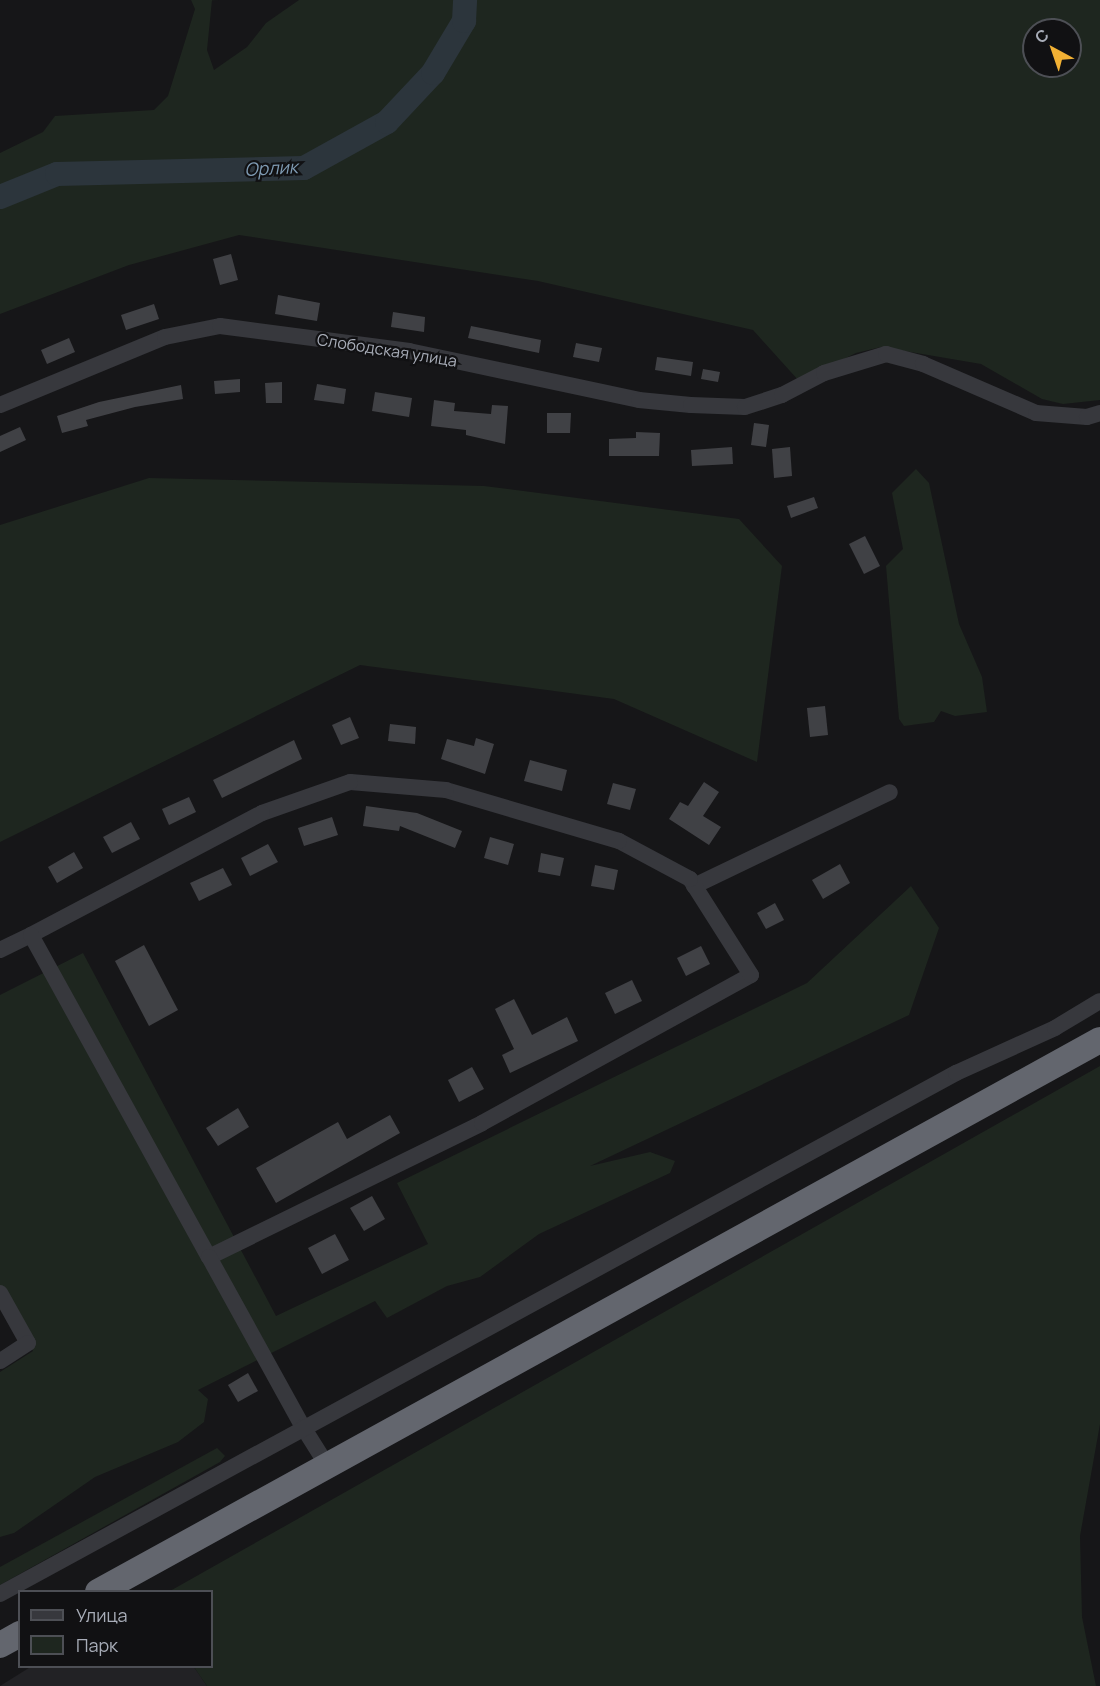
<!DOCTYPE html>
<html>
<head>
<meta charset="utf-8">
<style>
	body { margin:0 }
	#map { position:relative; width:1100px; height:1686px; overflow:hidden; background:#161618; font-family:Manrope,sans-serif }
	div>[style] { position:absolute }
	.built>* { inset:0; background:#222225 }
	.green>* { inset:0; background:#1e261f }
	.river>* { height:24px; margin:-12px; padding:0 12px; transform-origin:12px; border-radius:12px; background:#2c353c }
	.building>* { inset:0; background:#404145 }
	.minor>* { height:16px; margin:-8px; padding:0 8px; transform-origin:8px; border-radius:8px; background:#37383d }
	.highway>* { height:26px; margin:-13px; padding:0 13px; transform-origin:13px; border-radius:13px; background:#63666e }
	span { translate:-50% -50%; white-space:nowrap; text-align:center; line-height:1.15; -webkit-text-stroke:4.5px #111113; paint-order:stroke }
	.street-label { font-size:16px; color:#a8adb8 }
	.water-label { font-size:18px; color:#7f9bb3; font-style:italic }
	.legend { position:absolute; left:18px; top:1590px; width:195px; height:78px; box-sizing:border-box; background:#111113; border:2px solid #4d4f55; margin:0; padding:8px 10px; list-style:none; font-size:18px; color:#a8adb8 }
	.legend li { display:flex; align-items:center; gap:12px; height:30px }
	.legend b { width:30px; border:2px solid #4d4f55 }
	.north { position:absolute; left:1022px; top:18px; width:60px; height:60px; box-sizing:border-box; background:#111113; border:2px solid #4d4f55; border-radius:50%; rotate:320deg; font-size:16px; font-weight:700; line-height:24px; text-align:center; color:#a8adb8 }
	.north::after { content:''; display:block; margin:auto; width:21px; height:27px; background:#f2b134; clip-path:polygon(50% 0,100% 100%,50% 72%,0 100%) }
</style>
</head>
<body>
<div id="map">
	<div class="built">
		<div style="clip-path:polygon(32px 1666px,194px 1667px,207px 1686px,0 1686px)"></div>
	</div>
	<div class="green">
		<div style="clip-path:polygon(evenodd,191px 0,212px 0,207px 50px,214px 70px,247px 47px,266px 23px,299px 0,1100px 0,1100px 400px,1063px 404px,1042px 399px,981px 364px,881px 347px,856px 353px,799px 381px,753px 330px,538px 281px,239px 235px,129px 265px,0 314px,0 153px,43px 132px,55px 116px,154px 110px,168px 96px,195px 9px,191px 0,1034px 30px,1070px 30px,1070px 66px,1034px 66px,1034px 30px)"></div>
		<div style="clip-path:polygon(916px 469px,929px 483px,959px 624px,982px 677px,987px 712px,955px 716px,941px 711px,934px 722px,904px 726px,899px 719px,886px 566px,903px 549px,892px 493px)"></div>
		<div style="clip-path:polygon(149px 478px,484px 486px,739px 519px,782px 566px,757px 762px,614px 699px,360px 665px,0 842px,0 525px)"></div>
		<div style="clip-path:polygon(911px 886px,939px 928px,909px 1015px,590px 1166px,650px 1152px,675px 1161px,670px 1173px,539px 1234px,480px 1277px,447px 1286px,387px 1318px,375px 1301px,198px 1390px,208px 1399px,204px 1422px,178px 1442px,95px 1477px,14px 1533px,0 1537px,0 1372px,33px 1351px,0 1293px,0 995px,83px 953px,276px 1316px,428px 1244px,397px 1183px,807px 983px)"></div>
		<div style="clip-path:polygon(1100px 1066px,1100px 1424px,1080px 1536px,1082px 1617px,1096px 1686px,207px 1686px,194px 1667px,212px 1666px,212px 1592px,170px 1591px)"></div>
		<div style="clip-path:polygon(217px 1448px,225px 1456px,220px 1462px,0 1585px,0 1567px)"></div>
	</div>
	<div class="river">
		<div style="left:0;top:197px;width:61px;rotate:-22deg"></div>
		<div style="left:57px;top:174px;width:247px;rotate:-1.4deg"></div>
		<div style="left:304px;top:168px;width:95px;rotate:-29deg"></div>
		<div style="left:387px;top:122px;width:67px;rotate:-46.8deg"></div>
		<div style="left:433px;top:73px;width:61px;rotate:-59.2deg"></div>
		<div style="left:464px;top:21px;width:21px;rotate:-87deg"></div>
	</div>
	<div class="building">
		<div style="clip-path:polygon(231px 254px,238px 280px,220px 285px,213px 259px)"></div>
		<div style="clip-path:polygon(278px 295px,320px 303px,317px 321px,275px 314px)"></div>
		<div style="clip-path:polygon(154px 304px,159px 319px,126px 330px,121px 315px)"></div>
		<div style="clip-path:polygon(393px 312px,425px 317px,424px 332px,391px 327px)"></div>
		<div style="clip-path:polygon(471px 326px,541px 340px,539px 353px,468px 338px)"></div>
		<div style="clip-path:polygon(69px 338px,75px 352px,47px 364px,41px 350px)"></div>
		<div style="clip-path:polygon(576px 343px,602px 348px,599px 362px,573px 357px)"></div>
		<div style="clip-path:polygon(657px 357px,693px 362px,691px 376px,655px 370px)"></div>
		<div style="clip-path:polygon(703px 369px,720px 372px,718px 382px,701px 379px)"></div>
		<div style="clip-path:polygon(240px 379px,240px 392px,215px 394px,214px 381px)"></div>
		<div style="clip-path:polygon(282px 382px,282px 403px,266px 403px,265px 383px)"></div>
		<div style="clip-path:polygon(317px 384px,346px 389px,344px 404px,314px 400px)"></div>
		<div style="clip-path:polygon(181px 385px,183px 399px,135px 407px,86px 420px,88px 426px,62px 433px,57px 416px,99px 402px)"></div>
		<div style="clip-path:polygon(375px 392px,412px 398px,409px 417px,372px 411px)"></div>
		<div style="clip-path:polygon(434px 400px,455px 403px,454px 411px,491px 414px,492px 405px,508px 406px,505px 444px,466px 435px,466px 430px,431px 426px)"></div>
		<div style="clip-path:polygon(547px 413px,571px 413px,570px 433px,547px 433px)"></div>
		<div style="clip-path:polygon(754px 423px,769px 425px,766px 447px,751px 445px)"></div>
		<div style="clip-path:polygon(20px 427px,26px 440px,0 452px,0 436px)"></div>
		<div style="clip-path:polygon(636px 432px,660px 433px,659px 456px,609px 456px,609px 439px,636px 438px)"></div>
		<div style="clip-path:polygon(732px 447px,733px 464px,692px 466px,691px 450px)"></div>
		<div style="clip-path:polygon(790px 447px,792px 476px,774px 478px,772px 449px)"></div>
		<div style="clip-path:polygon(814px 497px,818px 508px,791px 518px,787px 506px)"></div>
		<div style="clip-path:polygon(865px 536px,880px 566px,864px 574px,849px 544px)"></div>
		<div style="clip-path:polygon(825px 706px,828px 735px,810px 737px,807px 708px)"></div>
		<div style="clip-path:polygon(350px 717px,359px 738px,341px 745px,332px 725px)"></div>
		<div style="clip-path:polygon(390px 724px,416px 727px,415px 744px,388px 741px)"></div>
		<div style="clip-path:polygon(476px 738px,494px 744px,485px 774px,441px 759px,447px 739px,474px 746px)"></div>
		<div style="clip-path:polygon(294px 740px,302px 759px,222px 798px,213px 780px)"></div>
		<div style="clip-path:polygon(530px 760px,567px 770px,562px 791px,524px 781px)"></div>
		<div style="clip-path:polygon(704px 782px,719px 792px,703px 816px,721px 827px,709px 845px,669px 819px,680px 802px,688px 806px)"></div>
		<div style="clip-path:polygon(613px 783px,636px 789px,630px 810px,607px 804px)"></div>
		<div style="clip-path:polygon(189px 797px,196px 812px,169px 825px,162px 809px)"></div>
		<div style="clip-path:polygon(366px 806px,417px 813px,462px 831px,455px 848px,400px 826px,399px 831px,363px 826px)"></div>
		<div style="clip-path:polygon(332px 817px,338px 835px,304px 846px,298px 828px)"></div>
		<div style="clip-path:polygon(131px 822px,140px 839px,112px 853px,103px 837px)"></div>
		<div style="clip-path:polygon(490px 837px,514px 844px,508px 865px,484px 858px)"></div>
		<div style="clip-path:polygon(268px 844px,278px 862px,250px 876px,241px 858px)"></div>
		<div style="clip-path:polygon(74px 852px,83px 868px,57px 883px,48px 867px)"></div>
		<div style="clip-path:polygon(541px 853px,564px 858px,560px 876px,538px 872px)"></div>
		<div style="clip-path:polygon(840px 864px,850px 883px,823px 899px,812px 880px)"></div>
		<div style="clip-path:polygon(595px 865px,618px 870px,614px 890px,591px 886px)"></div>
		<div style="clip-path:polygon(223px 868px,232px 885px,199px 901px,190px 883px)"></div>
		<div style="clip-path:polygon(775px 903px,784px 920px,766px 929px,757px 913px)"></div>
		<div style="clip-path:polygon(144px 945px,178px 1010px,149px 1026px,115px 961px)"></div>
		<div style="clip-path:polygon(701px 946px,710px 964px,686px 976px,677px 958px)"></div>
		<div style="clip-path:polygon(632px 980px,642px 1001px,615px 1014px,605px 993px)"></div>
		<div style="clip-path:polygon(514px 999px,532px 1035px,567px 1017px,578px 1041px,510px 1073px,502px 1055px,514px 1049px,495px 1009px)"></div>
		<div style="clip-path:polygon(472px 1067px,484px 1089px,459px 1102px,448px 1080px)"></div>
		<div style="clip-path:polygon(238px 1108px,249px 1127px,218px 1146px,206px 1128px)"></div>
		<div style="clip-path:polygon(390px 1115px,400px 1133px,276px 1203px,256px 1168px,338px 1122px,347px 1139px)"></div>
		<div style="clip-path:polygon(372px 1196px,385px 1219px,364px 1231px,350px 1208px)"></div>
		<div style="clip-path:polygon(335px 1234px,349px 1260px,322px 1274px,308px 1248px)"></div>
		<div style="clip-path:polygon(248px 1373px,258px 1391px,238px 1402px,228px 1385px)"></div>
	</div>
	<div class="minor">
		<div style="left:0;top:405px;width:178px;rotate:-22.4deg"></div>
		<div style="left:165px;top:337px;width:56px;rotate:-11.3deg"></div>
		<div style="left:220px;top:326px;width:191px;rotate:7.5deg"></div>
		<div style="left:409px;top:351px;width:235px;rotate:12deg"></div>
		<div style="left:639px;top:400px;width:52px;rotate:5.5deg"></div>
		<div style="left:691px;top:405px;width:54px;rotate:2.1deg"></div>
		<div style="left:745px;top:407px;width:39px;rotate:-18deg"></div>
		<div style="left:782px;top:395px;width:47px;rotate:-27.6deg"></div>
		<div style="left:824px;top:373px;width:65px;rotate:-17deg"></div>
		<div style="left:886px;top:354px;width:38px;rotate:15deg"></div>
		<div style="left:923px;top:364px;width:123px;rotate:23.4deg"></div>
		<div style="left:1036px;top:413px;width:51px;rotate:4.5deg"></div>
		<div style="left:1087px;top:417px;width:14px;rotate:-17deg"></div>
		<div style="left:694px;top:886px;width:217px;rotate:-25.6deg"></div>
		<div style="left:0;top:950px;width:34px;rotate:-26deg"></div>
		<div style="left:209px;top:1257px;width:304px;rotate:-26.1deg"></div>
		<div style="left:482px;top:1123px;width:307px;rotate:-28.8deg"></div>
		<div style="left:751px;top:975px;width:114px;rotate:-122.4deg"></div>
		<div style="left:690px;top:879px;width:81px;rotate:-151.8deg"></div>
		<div style="left:619px;top:841px;width:180px;rotate:-163.6deg"></div>
		<div style="left:446px;top:790px;width:96px;rotate:-175.2deg"></div>
		<div style="left:350px;top:782px;width:93px;rotate:160.6deg"></div>
		<div style="left:262px;top:813px;width:261px;rotate:152.2deg"></div>
		<div style="left:31px;top:935px;width:368px;rotate:61.1deg"></div>
		<div style="left:209px;top:1257px;width:194px;rotate:61.1deg"></div>
		<div style="left:303px;top:1427px;width:47px;rotate:58deg"></div>
		<div style="left:0;top:1293px;width:57px;rotate:60.8deg"></div>
		<div style="left:28px;top:1343px;width:33px;rotate:147deg"></div>
		<div style="left:0;top:1594px;width:1089px;rotate:-28.59deg"></div>
		<div style="left:956px;top:1073px;width:109px;rotate:-24.4deg"></div>
		<div style="left:1055px;top:1028px;width:52px;rotate:-31deg"></div>
	</div>
	<div class="highway">
		<div style="left:98px;top:1592px;width:1144px;rotate:-28.85deg"></div>
		<div style="left:0;top:1645px;width:23px;rotate:-29deg"></div>
	</div>
	<div class="street-label">
		<span style="left:387px;top:350px;rotate:9deg">Слободская улица</span>
	</div>
	<div class="water-label">
		<span style="left:271px;top:168px;rotate:-3deg">Орлик</span>
	</div>
	<ul class="legend">
	<li><b style="height:8px;background:#37383d"></b>Улица</li>
	<li><b style="height:16px;background:#1e261f"></b>Парк</li>
	</ul>
	<div class="north">С</div>
</div>
</body>
</html>
